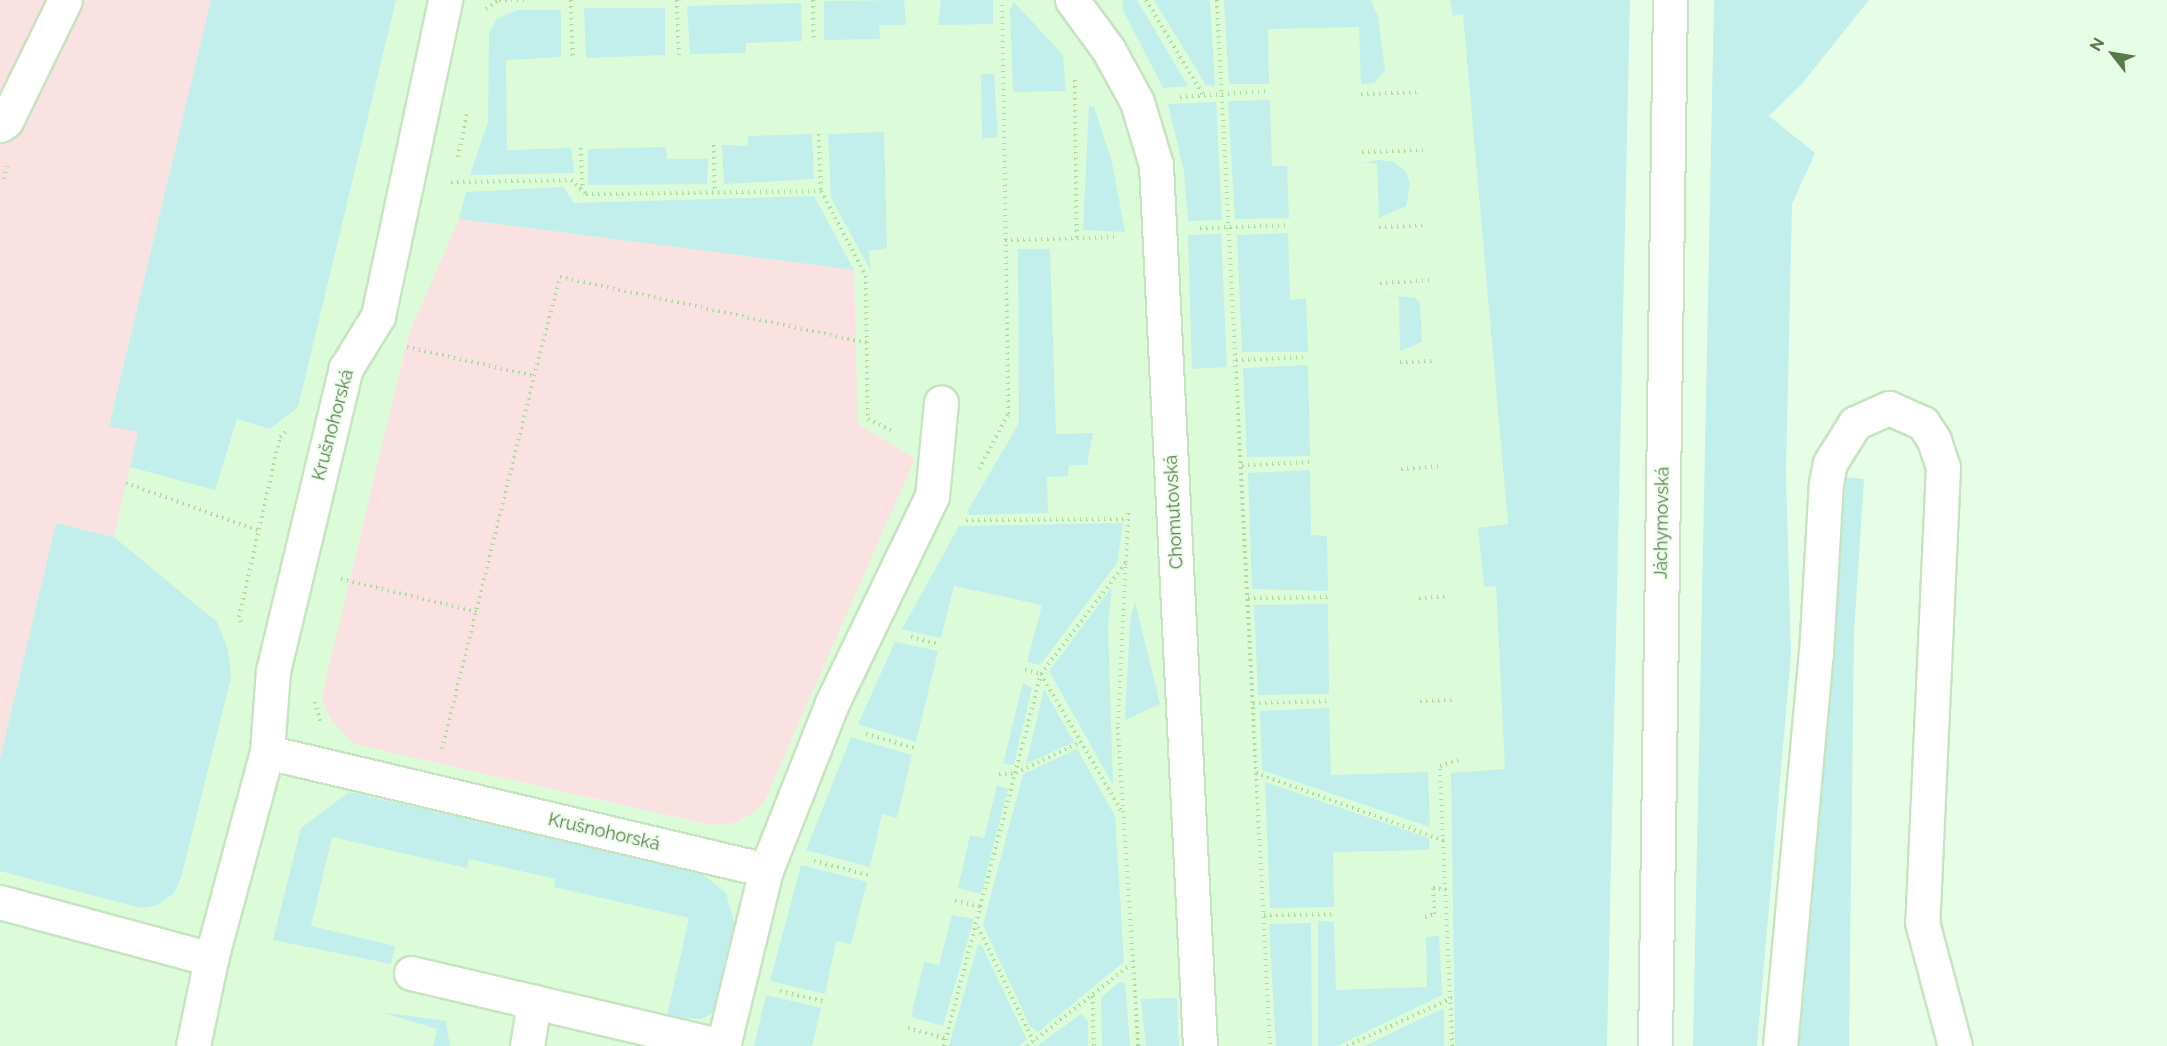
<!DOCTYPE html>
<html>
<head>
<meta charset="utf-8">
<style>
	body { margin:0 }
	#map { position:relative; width:2167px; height:1046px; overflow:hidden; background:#e6fee5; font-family:Raleway,sans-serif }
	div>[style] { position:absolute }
	.residential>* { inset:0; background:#dcfcd9 }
	.education>* { inset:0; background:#fbe2e2 }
	.green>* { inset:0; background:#c2eeec }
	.path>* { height:4px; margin-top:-2px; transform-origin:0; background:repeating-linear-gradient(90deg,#addd9c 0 1.5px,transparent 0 6px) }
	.roads { filter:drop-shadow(2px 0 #c6e4bf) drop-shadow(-2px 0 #c6e4bf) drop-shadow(0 2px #c6e4bf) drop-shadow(0 -2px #c6e4bf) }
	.minor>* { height:33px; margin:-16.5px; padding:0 16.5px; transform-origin:16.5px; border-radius:16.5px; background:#fff }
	span { translate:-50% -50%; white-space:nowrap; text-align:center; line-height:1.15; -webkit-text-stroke:4.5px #efffee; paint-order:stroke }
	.street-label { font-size:18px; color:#567b47 }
	.north { position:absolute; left:2083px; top:24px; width:60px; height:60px; -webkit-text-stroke:4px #efffee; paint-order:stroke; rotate:301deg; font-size:16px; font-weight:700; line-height:24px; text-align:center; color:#567b47 }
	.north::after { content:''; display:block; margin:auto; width:21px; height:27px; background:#567b47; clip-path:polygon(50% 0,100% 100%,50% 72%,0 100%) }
</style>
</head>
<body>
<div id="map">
	<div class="residential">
		<div style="clip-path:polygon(0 0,1567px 0,1553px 1046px,0 1046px)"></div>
	</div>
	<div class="education">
		<div style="clip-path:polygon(0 0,211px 0,109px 425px,138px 432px,114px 537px,56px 523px,0 759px)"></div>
		<div style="clip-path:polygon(459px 219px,854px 270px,858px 424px,915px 459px,763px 804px,752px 814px,734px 823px,712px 825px,353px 744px,330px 718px,322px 699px,325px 683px,409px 333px)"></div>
	</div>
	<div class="green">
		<div style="clip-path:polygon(211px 0,396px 0,298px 407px,270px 429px,237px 419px,215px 490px,130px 467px,138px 432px,109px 426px)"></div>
		<div style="clip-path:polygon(904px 0,906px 25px,879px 25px,880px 39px,824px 40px,824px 1px)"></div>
		<div style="clip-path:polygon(941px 0,993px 0,993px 24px,938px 25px)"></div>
		<div style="clip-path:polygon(1123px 0,1137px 0,1188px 86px,1163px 88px,1122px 8px)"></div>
		<div style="clip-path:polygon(1154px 0,1210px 0,1215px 86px,1206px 85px)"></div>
		<div style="clip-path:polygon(1224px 0,1371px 0,1378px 17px,1385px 70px,1374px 83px,1361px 84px,1359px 27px,1268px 29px,1269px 84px,1229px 84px)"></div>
		<div style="clip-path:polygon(1450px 0,1630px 0,1607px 1046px,1455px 1046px,1451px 773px,1505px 769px,1496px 586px,1484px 587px,1478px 528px,1508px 524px,1463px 14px,1453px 16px)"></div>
		<div style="clip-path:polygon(1714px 0,1869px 0,1801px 85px,1769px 116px,1815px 153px,1792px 204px,1786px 471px,1791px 655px,1757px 1046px,1693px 1046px)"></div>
		<div style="clip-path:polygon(1014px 2px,1063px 55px,1066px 91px,1013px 92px,1010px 9px)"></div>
		<div style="clip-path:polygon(801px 3px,802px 41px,746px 43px,746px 53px,690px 54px,687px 6px)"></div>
		<div style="clip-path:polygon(584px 8px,665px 8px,665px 55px,586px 58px)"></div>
		<div style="clip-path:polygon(517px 10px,561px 10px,561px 57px,506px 60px,507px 150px,571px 148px,574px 173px,470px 175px,488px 122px,489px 33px,497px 19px)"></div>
		<div style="clip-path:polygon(981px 74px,994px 74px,998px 137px,982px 139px)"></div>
		<div style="clip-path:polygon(1270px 100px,1272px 166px,1287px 166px,1289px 218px,1235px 219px,1228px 101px)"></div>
		<div style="clip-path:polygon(1216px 102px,1222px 220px,1188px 221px,1184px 172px,1168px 104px)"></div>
		<div style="clip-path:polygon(1089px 105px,1094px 107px,1112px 162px,1125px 232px,1083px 230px)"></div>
		<div style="clip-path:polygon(884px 132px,887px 248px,869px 251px,871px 271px,831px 198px,828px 134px)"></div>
		<div style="clip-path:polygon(812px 134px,814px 179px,724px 184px,722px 145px,748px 146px,748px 136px)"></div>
		<div style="clip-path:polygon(666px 147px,667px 159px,708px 159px,707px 184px,588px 185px,588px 149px)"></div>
		<div style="clip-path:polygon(1379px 160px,1394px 162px,1406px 172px,1410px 185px,1406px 206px,1379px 218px,1377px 163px,1362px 163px)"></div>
		<div style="clip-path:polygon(563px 187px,574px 203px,814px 196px,854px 270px,459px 219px,466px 192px)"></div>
		<div style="clip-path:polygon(1288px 233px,1290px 300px,1306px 298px,1308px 352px,1242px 352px,1237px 235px)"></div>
		<div style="clip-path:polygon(1221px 234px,1227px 367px,1192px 369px,1188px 235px)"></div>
		<div style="clip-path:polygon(1018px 249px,1050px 249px,1056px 434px,1093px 433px,1087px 465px,1069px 465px,1068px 476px,1047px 477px,1048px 513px,970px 515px,967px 512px,1019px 423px)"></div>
		<div style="clip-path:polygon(1380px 294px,1416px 298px,1420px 304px,1422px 342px,1400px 351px,1399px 297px)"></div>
		<div style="clip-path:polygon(1308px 365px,1310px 456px,1247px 457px,1243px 368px)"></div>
		<div style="clip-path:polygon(1310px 470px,1311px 535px,1327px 536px,1328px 591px,1252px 589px,1248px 473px)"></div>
		<div style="clip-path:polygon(1846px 477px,1864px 479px,1854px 632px,1849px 1046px,1797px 1046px)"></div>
		<div style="clip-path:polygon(56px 523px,114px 537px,217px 622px,228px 650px,231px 678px,181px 878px,174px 893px,158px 905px,141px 908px,0 871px,0 759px)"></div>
		<div style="clip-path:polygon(1123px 523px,1117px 563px,1040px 665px,1027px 662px,1042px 605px,954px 586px,941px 638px,902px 629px,959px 526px)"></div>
		<div style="clip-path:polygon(1112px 587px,1108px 626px,1113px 785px,1049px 671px)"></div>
		<div style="clip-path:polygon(1135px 601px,1160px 704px,1125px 720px,1130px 621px)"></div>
		<div style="clip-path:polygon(1328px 604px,1329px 694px,1258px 695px,1254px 605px)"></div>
		<div style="clip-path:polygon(895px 642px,938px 651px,916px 742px,858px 724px)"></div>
		<div style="clip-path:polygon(1023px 683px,1032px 688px,1014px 765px,1003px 764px)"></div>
		<div style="clip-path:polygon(1044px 689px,1074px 742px,1026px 764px)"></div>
		<div style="clip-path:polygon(1329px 708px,1331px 775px,1428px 772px,1430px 827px,1262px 770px,1260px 711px)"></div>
		<div style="clip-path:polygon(851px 737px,912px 755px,897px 818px,882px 814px,870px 867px,806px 850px)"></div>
		<div style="clip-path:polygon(1077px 749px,1115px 816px,1124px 962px,1038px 1032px,1030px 1026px,983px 925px,1023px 774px)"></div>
		<div style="clip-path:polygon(1265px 782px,1429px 838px,1429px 850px,1333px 852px,1334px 907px,1270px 908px)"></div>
		<div style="clip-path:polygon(997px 785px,1008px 789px,981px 894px,958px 888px,970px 835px,984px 838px)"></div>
		<div style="clip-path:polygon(349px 792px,700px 872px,726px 893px,737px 933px,720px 1008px,702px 1019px,667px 1016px,689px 918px,554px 887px,555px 879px,469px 859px,467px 868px,332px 837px,311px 926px,395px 946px,391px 964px,273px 940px,301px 828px)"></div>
		<div style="clip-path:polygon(801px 865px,867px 882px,851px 944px,836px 941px,825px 994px,770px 981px)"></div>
		<div style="clip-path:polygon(952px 915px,974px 919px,943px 1026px,911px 1017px,924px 962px,939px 965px)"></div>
		<div style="clip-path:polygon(1318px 921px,1334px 922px,1336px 990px,1427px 987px,1426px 937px,1439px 936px,1442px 995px,1337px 1046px,1318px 1046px)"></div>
		<div style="clip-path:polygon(1311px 923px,1312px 1046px,1276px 1046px,1269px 924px)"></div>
		<div style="clip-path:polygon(978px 944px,982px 946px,1027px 1040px,1018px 1046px,949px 1046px)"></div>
		<div style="clip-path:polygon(1119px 982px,1125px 983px,1130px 1046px,1102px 1046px,1101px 998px)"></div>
		<div style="clip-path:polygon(766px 995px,821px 1008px,812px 1046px,754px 1046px)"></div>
		<div style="clip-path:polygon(1177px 998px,1179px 1046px,1146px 1046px,1141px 999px)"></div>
		<div style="clip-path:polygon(1444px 1008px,1444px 1046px,1364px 1046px)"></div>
		<div style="clip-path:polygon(381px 1012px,446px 1021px,450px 1046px,433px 1046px,437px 1029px)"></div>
		<div style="clip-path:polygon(1081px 1014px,1088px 1021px,1088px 1046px,1037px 1046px)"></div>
	</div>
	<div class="path">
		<div style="left:571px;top:0;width:58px;rotate:88deg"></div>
		<div style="left:677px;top:0;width:55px;rotate:87.9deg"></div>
		<div style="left:813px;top:0;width:41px;rotate:88.6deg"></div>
		<div style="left:1146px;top:0;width:111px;rotate:59deg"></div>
		<div style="left:1217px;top:0;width:1047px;rotate:87.1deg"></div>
		<div style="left:486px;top:9px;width:16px;rotate:-35deg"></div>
		<div style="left:499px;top:0;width:26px"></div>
		<div style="left:1075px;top:80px;width:158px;rotate:89.3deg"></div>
		<div style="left:1361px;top:94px;width:59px;rotate:-1.9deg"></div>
		<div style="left:1180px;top:97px;width:89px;rotate:-3.9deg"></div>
		<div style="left:819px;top:134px;width:57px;rotate:88deg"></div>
		<div style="left:714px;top:145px;width:47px;rotate:88.8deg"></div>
		<div style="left:581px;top:148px;width:42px;rotate:87.3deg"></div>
		<div style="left:1362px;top:152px;width:61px;rotate:-1.9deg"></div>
		<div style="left:458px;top:157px;width:46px;rotate:-78.7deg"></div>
		<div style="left:4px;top:179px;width:13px;rotate:-77deg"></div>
		<div style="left:451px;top:182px;width:120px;rotate:-1deg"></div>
		<div style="left:571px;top:180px;width:21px;rotate:43deg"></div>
		<div style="left:586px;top:194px;width:235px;rotate:-0.7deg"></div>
		<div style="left:821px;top:191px;width:96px;rotate:62.1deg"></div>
		<div style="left:866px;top:276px;width:143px;rotate:89.2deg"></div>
		<div style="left:868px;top:419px;width:30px;rotate:26deg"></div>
		<div style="left:1379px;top:227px;width:48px;rotate:-2.4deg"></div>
		<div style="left:1200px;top:228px;width:89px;rotate:-1.9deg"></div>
		<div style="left:1005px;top:240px;width:113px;rotate:-1.5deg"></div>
		<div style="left:1380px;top:283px;width:51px;rotate:-3.4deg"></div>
		<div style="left:407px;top:347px;width:130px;rotate:12.9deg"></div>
		<div style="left:534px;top:376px;width:102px;rotate:-75.3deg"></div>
		<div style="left:560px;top:277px;width:314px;rotate:12.1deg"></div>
		<div style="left:1236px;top:360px;width:72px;rotate:-2.4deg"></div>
		<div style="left:1400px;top:362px;width:36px;rotate:-2deg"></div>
		<div style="left:1242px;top:465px;width:68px;rotate:-2.5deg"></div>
		<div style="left:979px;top:469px;width:62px;rotate:-62.2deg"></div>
		<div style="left:1008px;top:414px;width:414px;rotate:-90.8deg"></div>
		<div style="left:1401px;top:469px;width:40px;rotate:-4.3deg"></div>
		<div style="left:126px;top:483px;width:141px;rotate:19.8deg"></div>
		<div style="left:1128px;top:513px;width:214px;rotate:92.7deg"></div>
		<div style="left:1118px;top:727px;width:320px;rotate:86.4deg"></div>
		<div style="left:966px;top:520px;width:162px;rotate:-0.4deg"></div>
		<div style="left:341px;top:579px;width:140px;rotate:13.6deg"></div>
		<div style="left:1248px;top:598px;width:80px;rotate:-0.7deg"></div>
		<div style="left:1419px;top:598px;width:30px;rotate:-4deg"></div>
		<div style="left:241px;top:622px;width:5px;rotate:-112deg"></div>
		<div style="left:239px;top:617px;width:185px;rotate:-77.2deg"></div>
		<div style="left:280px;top:437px;width:9px;rotate:-41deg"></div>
		<div style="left:911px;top:637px;width:29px;rotate:14deg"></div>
		<div style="left:1025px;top:670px;width:16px;rotate:14deg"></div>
		<div style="left:1041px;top:674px;width:160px;rotate:59.6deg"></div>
		<div style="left:1420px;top:701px;width:34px;rotate:-2deg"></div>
		<div style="left:315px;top:702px;width:20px;rotate:75deg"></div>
		<div style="left:1253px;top:703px;width:76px;rotate:-1.5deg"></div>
		<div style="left:866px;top:734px;width:51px;rotate:15.9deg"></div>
		<div style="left:442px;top:749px;width:384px;rotate:-76.1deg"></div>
		<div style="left:1256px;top:773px;width:201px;rotate:19.8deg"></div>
		<div style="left:999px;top:774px;width:17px;rotate:-3deg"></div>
		<div style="left:1016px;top:773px;width:72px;rotate:-25.5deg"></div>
		<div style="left:814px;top:861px;width:56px;rotate:14.5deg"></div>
		<div style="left:955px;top:901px;width:29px;rotate:12deg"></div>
		<div style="left:1264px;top:915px;width:70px;rotate:-0.8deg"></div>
		<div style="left:1425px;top:917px;width:9px;rotate:-18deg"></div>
		<div style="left:1434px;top:914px;width:26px;rotate:-92deg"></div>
		<div style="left:1433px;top:888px;width:15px;rotate:8deg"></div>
		<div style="left:978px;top:927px;width:127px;rotate:64.2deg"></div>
		<div style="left:780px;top:991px;width:44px;rotate:13.1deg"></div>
		<div style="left:1093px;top:996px;width:50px;rotate:88.9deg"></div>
		<div style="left:908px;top:1028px;width:40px;rotate:16deg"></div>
		<div style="left:944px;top:1046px;width:384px;rotate:-75.4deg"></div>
		<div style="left:1041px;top:674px;width:140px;rotate:-52.6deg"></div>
		<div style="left:1027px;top:1046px;width:131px;rotate:-38.2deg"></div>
		<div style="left:1347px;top:1046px;width:115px;rotate:-24.6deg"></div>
		<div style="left:1452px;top:1046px;width:280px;rotate:-92.5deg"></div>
		<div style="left:1440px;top:766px;width:19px;rotate:-18deg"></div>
	</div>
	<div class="roads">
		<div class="minor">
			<div style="left:1072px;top:0;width:61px;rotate:53.7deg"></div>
			<div style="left:1108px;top:49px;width:60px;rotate:61.3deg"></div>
			<div style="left:1137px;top:102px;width:66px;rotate:73.2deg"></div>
			<div style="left:1156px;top:165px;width:882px;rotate:87.14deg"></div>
			<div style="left:0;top:125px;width:7px;rotate:-34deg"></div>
			<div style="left:6px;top:121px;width:135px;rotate:-64deg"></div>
			<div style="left:267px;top:752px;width:513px;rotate:13.3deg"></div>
			<div style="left:0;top:902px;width:219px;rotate:15.1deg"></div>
			<div style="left:411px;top:973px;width:320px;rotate:13.2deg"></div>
			<div style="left:193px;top:1046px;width:89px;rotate:-78.3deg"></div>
			<div style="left:211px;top:959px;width:214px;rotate:-74.9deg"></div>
			<div style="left:267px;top:752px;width:81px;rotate:-85.8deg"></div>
			<div style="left:273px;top:671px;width:312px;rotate:-76.5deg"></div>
			<div style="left:346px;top:368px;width:61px;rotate:-58.4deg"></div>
			<div style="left:378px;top:316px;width:323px;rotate:-78deg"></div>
			<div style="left:527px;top:1046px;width:45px;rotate:-81deg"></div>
			<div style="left:723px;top:1046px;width:181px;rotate:-76.3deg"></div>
			<div style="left:766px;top:870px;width:180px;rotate:-68.4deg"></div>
			<div style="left:832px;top:703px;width:230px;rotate:-64.2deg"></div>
			<div style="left:932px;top:496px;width:94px;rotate:-84.5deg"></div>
			<div style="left:1655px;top:1046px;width:1046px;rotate:-89.18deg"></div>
			<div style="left:1780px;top:1046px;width:394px;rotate:-84.8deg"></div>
			<div style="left:1816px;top:654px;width:171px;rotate:-86.7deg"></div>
			<div style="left:1826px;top:483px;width:20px;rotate:-79deg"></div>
			<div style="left:1830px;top:463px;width:47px;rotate:-58deg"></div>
			<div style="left:1855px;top:423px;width:37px;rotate:-24deg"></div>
			<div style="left:1889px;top:408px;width:37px;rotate:24deg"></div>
			<div style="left:1923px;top:423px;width:20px;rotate:57deg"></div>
			<div style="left:1934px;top:440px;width:28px;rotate:72deg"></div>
			<div style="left:1943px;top:467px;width:455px;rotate:92.6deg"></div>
			<div style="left:1922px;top:922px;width:128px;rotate:75.1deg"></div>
		</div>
	</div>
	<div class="street-label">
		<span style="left:333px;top:425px;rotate:-75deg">Krušnohorská</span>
		<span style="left:1174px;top:512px;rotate:-93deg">Chomutovská</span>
		<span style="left:1662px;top:523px;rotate:-89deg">Jáchymovská</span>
		<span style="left:604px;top:832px;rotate:13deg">Krušnohorská</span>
	</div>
	<div class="north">N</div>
</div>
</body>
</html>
